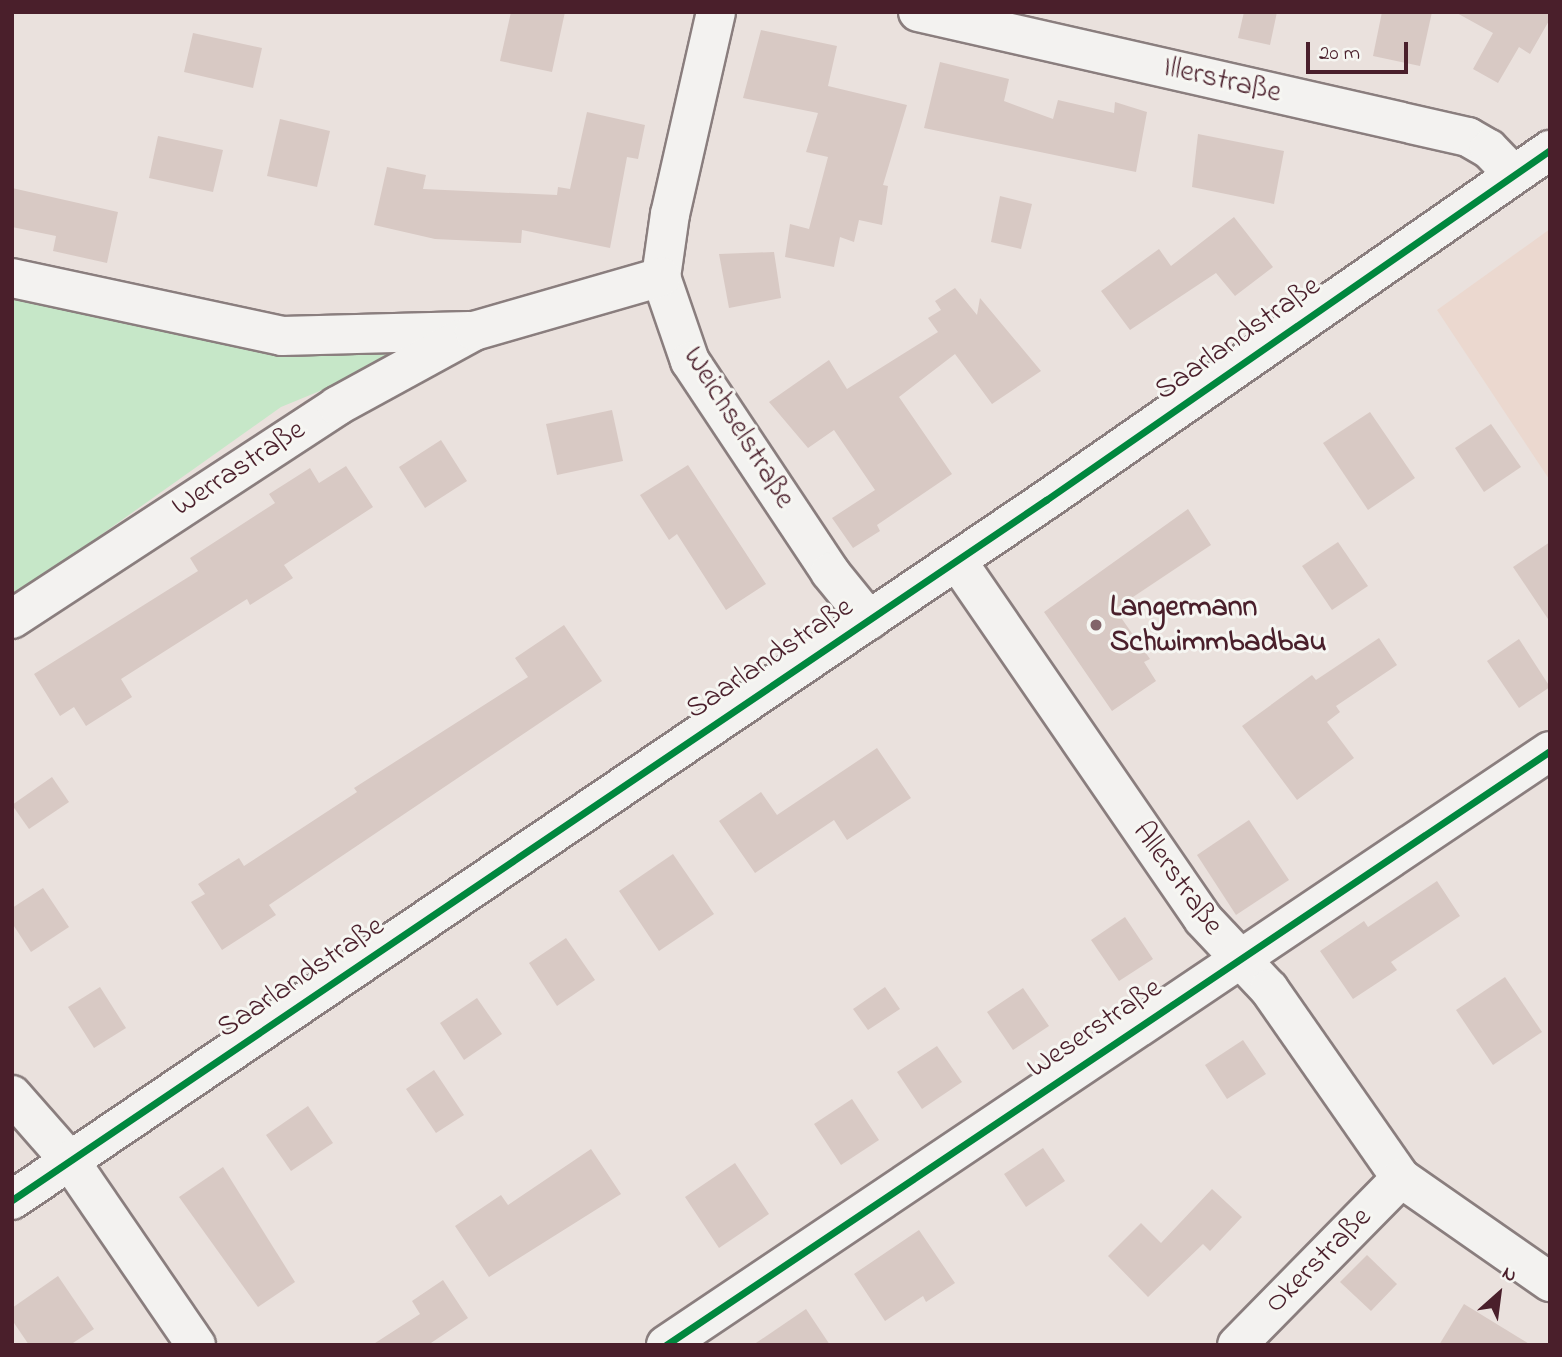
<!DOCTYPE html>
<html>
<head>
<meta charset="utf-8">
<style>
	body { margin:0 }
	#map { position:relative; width:1562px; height:1357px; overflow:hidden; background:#eae1dd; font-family:"Indie Flower",sans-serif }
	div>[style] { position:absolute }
	.built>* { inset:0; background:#ebd8cf }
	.green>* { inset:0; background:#c6e7c8 }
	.building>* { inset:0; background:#d8c9c4 }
	.roads { filter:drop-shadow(2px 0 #8a7e7e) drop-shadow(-2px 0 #8a7e7e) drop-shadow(0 2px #8a7e7e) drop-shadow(0 -2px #8a7e7e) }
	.minor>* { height:38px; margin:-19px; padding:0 19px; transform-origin:19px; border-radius:19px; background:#f3f2f0 }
	.tertiary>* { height:38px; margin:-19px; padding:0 19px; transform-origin:19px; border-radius:19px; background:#f3f2f0 }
	.cycleway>* { height:7px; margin:-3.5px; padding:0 3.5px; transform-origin:3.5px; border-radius:3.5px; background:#00873e }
	.dots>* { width:19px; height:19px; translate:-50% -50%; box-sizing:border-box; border:4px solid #f6f6f2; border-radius:50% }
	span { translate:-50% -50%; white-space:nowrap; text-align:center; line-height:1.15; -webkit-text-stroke:6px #f6f6f2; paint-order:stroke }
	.street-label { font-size:30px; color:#4a1f2b }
	.poi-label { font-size:30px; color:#4a1f2b; font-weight:700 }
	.left { translate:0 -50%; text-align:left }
	.frame { position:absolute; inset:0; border:14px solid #4a1f2b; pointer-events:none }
	.north { position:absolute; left:1464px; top:1259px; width:70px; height:70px; -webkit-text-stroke:5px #f6f6f2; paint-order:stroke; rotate:28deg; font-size:19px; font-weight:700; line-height:28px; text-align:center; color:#4a1f2b }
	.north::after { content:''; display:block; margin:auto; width:24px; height:32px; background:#4a1f2b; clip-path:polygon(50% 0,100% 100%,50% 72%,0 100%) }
	.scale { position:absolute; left:1306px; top:42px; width:102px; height:32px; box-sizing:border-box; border:4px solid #4a1f2b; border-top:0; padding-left:9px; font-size:21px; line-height:24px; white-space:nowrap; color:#4a1f2b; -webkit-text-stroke:5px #f6f6f2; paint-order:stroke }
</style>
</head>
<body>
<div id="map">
	<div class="built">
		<div style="clip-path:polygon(1550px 229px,1550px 478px,1549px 479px,1437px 310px)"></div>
	</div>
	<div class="green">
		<div style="clip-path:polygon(12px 289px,417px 351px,281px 407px,12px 598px)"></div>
	</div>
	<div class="building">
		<div style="clip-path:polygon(511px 12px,565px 12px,552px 72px,500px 61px)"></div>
		<div style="clip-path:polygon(1244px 12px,1277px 12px,1270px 45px,1238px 38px)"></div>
		<div style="clip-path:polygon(1382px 12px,1432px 12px,1420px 66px,1373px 56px)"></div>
		<div style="clip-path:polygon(1455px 12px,1550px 12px,1550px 19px,1530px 54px,1519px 47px,1498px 83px,1473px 69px,1493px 33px)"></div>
		<div style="clip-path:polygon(761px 30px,837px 46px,828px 86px,907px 105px,883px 185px,888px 186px,882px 225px,859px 220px,854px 242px,840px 237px,834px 267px,785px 257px,790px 224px,809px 229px,828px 157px,806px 152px,818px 113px,743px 98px)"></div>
		<div style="clip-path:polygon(193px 33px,262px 48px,253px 88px,184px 72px)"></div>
		<div style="clip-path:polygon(940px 62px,1009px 79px,1004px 101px,1053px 119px,1058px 100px,1114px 113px,1115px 102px,1147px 112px,1136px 172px,924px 128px)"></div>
		<div style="clip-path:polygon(587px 112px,645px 125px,638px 159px,627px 157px,610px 248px,522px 230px,521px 243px,435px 239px,374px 225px,387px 167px,426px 175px,423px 189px,557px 195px,558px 187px,570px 189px)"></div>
		<div style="clip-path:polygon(280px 119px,330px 131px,317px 187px,267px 176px)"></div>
		<div style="clip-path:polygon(1198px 134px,1284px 151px,1274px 204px,1192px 187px)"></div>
		<div style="clip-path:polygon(158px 136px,223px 150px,213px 192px,149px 178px)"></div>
		<div style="clip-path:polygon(12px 188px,118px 212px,107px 263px,53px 251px,56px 236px,12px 227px)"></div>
		<div style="clip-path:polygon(1000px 196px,1032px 204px,1021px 249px,991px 242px)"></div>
		<div style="clip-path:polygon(1234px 217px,1273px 267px,1235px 296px,1216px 273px,1130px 330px,1101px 291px,1159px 249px,1171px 266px)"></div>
		<div style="clip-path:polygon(774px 252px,781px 298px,729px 308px,719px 254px)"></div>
		<div style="clip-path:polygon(955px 288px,977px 315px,980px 298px,1041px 371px,992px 404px,955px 354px,899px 397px,952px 474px,877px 525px,880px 531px,853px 548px,832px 518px,875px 490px,834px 430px,808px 448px,769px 402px,829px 360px,847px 389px,938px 332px,928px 318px,941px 310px,935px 301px)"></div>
		<div style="clip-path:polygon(612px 410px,623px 461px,557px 475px,546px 424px)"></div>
		<div style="clip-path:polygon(1370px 412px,1415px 478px,1368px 510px,1323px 443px)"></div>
		<div style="clip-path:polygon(1491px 424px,1521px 467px,1484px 492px,1455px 448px)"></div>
		<div style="clip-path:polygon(441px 440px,467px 481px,425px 508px,399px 467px)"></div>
		<div style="clip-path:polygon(688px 465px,766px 584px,726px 610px,677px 534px,669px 540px,640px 495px)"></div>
		<div style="clip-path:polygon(346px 466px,373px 507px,284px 565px,293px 578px,250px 605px,247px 599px,121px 679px,132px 697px,86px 726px,74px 707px,60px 716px,34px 674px,198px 571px,190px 558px,275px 503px,269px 494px,310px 468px,319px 483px)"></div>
		<div style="clip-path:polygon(1188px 509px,1211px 545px,1115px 609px,1150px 659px,1144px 662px,1156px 681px,1112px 711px,1044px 612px)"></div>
		<div style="clip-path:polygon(1338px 542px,1368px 586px,1332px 610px,1302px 566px)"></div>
		<div style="clip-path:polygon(1550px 542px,1550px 622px,1513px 567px)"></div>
		<div style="clip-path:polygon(564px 625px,602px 681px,269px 905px,276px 915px,222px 950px,191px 902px,205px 894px,198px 884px,239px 858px,244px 866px,357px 792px,354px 788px,528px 677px,515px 658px)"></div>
		<div style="clip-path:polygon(1379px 638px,1397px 665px,1336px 706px,1340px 712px,1327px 722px,1354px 758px,1297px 800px,1242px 726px,1312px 675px,1316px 680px)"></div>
		<div style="clip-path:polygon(1519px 639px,1550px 687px,1519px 708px,1487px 661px)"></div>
		<div style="clip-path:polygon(877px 748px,911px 798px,847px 840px,834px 820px,755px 873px,719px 821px,761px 792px,777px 815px)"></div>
		<div style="clip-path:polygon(52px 777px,69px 802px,29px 829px,12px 805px)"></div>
		<div style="clip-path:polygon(1249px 820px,1289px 880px,1236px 915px,1197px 855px)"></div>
		<div style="clip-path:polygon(673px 854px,714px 914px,659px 951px,619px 891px)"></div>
		<div style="clip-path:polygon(1437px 881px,1460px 916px,1391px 962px,1397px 970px,1353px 999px,1320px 951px,1364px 921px,1368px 927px)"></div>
		<div style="clip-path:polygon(43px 888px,69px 927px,31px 952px,12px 923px,12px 908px)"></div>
		<div style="clip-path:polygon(1125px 917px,1153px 959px,1119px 981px,1091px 940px)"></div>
		<div style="clip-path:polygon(566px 938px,595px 980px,557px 1006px,529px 963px)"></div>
		<div style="clip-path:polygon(1505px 977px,1542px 1032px,1493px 1065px,1456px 1010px)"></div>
		<div style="clip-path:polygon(100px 987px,126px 1028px,94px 1048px,68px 1007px)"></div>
		<div style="clip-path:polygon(885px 987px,900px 1009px,868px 1030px,853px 1009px)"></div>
		<div style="clip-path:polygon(1023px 988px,1049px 1026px,1013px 1050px,987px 1012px)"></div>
		<div style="clip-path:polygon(477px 998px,502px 1034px,464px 1060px,440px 1023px)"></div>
		<div style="clip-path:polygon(1243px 1040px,1266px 1074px,1227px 1099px,1205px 1065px)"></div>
		<div style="clip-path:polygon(937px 1046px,962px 1082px,922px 1109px,897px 1072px)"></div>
		<div style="clip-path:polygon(434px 1070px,464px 1115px,436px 1133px,406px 1089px)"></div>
		<div style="clip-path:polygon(852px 1099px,879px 1140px,841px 1165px,814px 1124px)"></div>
		<div style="clip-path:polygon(308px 1106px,333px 1143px,291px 1171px,266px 1135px)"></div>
		<div style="clip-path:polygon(1043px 1148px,1065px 1181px,1026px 1207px,1004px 1174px)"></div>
		<div style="clip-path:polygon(591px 1149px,621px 1194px,489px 1277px,455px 1226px,501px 1195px,508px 1205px)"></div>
		<div style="clip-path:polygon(735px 1163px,769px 1214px,719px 1248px,685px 1197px)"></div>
		<div style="clip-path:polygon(223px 1167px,295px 1282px,258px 1307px,179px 1197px)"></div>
		<div style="clip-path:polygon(1212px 1189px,1242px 1217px,1210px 1251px,1203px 1244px,1148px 1297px,1108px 1256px,1141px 1223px,1161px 1243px)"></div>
		<div style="clip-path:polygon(919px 1230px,955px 1283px,926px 1302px,923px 1296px,885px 1321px,854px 1274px)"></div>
		<div style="clip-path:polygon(1367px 1255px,1397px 1284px,1371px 1311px,1340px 1282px)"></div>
		<div style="clip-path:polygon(58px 1276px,94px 1329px,70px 1345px,29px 1345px,12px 1320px,12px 1308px)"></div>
		<div style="clip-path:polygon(443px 1280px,468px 1318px,428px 1345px,372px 1345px,420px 1314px,412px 1301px)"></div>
		<div style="clip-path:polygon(1464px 1304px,1531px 1345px,1439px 1345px)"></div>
		<div style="clip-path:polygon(806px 1309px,830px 1345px,753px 1345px)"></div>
	</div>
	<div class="roads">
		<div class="minor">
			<div style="left:716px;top:12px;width:207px;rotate:102.8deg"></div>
			<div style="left:670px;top:214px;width:64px;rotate:98.1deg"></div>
			<div style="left:661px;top:277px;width:89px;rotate:71deg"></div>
			<div style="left:690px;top:361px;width:253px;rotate:56.4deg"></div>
			<div style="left:830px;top:572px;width:62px;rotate:50.9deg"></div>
			<div style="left:918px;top:12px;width:564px;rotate:12.8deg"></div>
			<div style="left:1468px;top:137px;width:24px;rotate:30deg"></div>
			<div style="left:1489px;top:149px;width:35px;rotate:46deg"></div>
			<div style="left:12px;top:278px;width:276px;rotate:12.1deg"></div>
			<div style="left:282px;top:336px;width:187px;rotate:-1.5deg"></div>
			<div style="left:957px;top:561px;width:434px;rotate:55.5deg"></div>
			<div style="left:1203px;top:919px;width:96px;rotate:46.7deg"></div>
			<div style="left:1269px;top:989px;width:231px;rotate:55.1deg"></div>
			<div style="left:1401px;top:1178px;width:182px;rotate:34.9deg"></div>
			<div style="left:12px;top:619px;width:389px;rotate:-33.2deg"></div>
			<div style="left:337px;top:406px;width:156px;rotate:-28.7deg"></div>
			<div style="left:474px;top:331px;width:195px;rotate:-16.1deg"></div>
			<div style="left:12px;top:1095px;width:88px;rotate:48.7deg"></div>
			<div style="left:70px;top:1161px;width:223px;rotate:55.6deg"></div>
			<div style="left:666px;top:1345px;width:1065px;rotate:-33.9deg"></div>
			<div style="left:1237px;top:1345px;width:234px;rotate:-45.5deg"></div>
		</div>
		<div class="tertiary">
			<div style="left:12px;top:1200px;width:1249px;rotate:-34.1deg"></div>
			<div style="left:1046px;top:500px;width:614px;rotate:-34.78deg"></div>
		</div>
	</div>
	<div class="cycleway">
		<div style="left:12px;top:1200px;width:1249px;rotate:-34.1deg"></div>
		<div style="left:1046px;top:500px;width:614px;rotate:-34.78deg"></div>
		<div style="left:666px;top:1345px;width:1065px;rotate:-33.9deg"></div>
	</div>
	<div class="dots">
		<div style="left:1096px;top:625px;background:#826369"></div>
	</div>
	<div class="street-label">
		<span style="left:1222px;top:81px;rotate:13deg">Illerstraße</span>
		<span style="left:1238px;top:339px;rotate:-35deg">Saarlandstraße</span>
		<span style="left:738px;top:428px;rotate:58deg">Weichselstraße</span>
		<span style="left:239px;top:469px;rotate:-33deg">Werrastraße</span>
		<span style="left:770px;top:659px;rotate:-34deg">Saarlandstraße</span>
		<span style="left:1177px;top:879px;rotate:54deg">Allerstraße</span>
		<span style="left:301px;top:978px;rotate:-34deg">Saarlandstraße</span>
		<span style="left:1095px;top:1029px;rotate:-34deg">Weserstraße</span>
		<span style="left:1319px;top:1261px;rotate:-45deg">Okerstraße</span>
	</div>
	<div class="poi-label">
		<span class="left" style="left:1110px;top:625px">Langermann<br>Schwimmbadbau</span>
	</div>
	<div class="frame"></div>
	<div class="north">N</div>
	<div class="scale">20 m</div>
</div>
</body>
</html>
